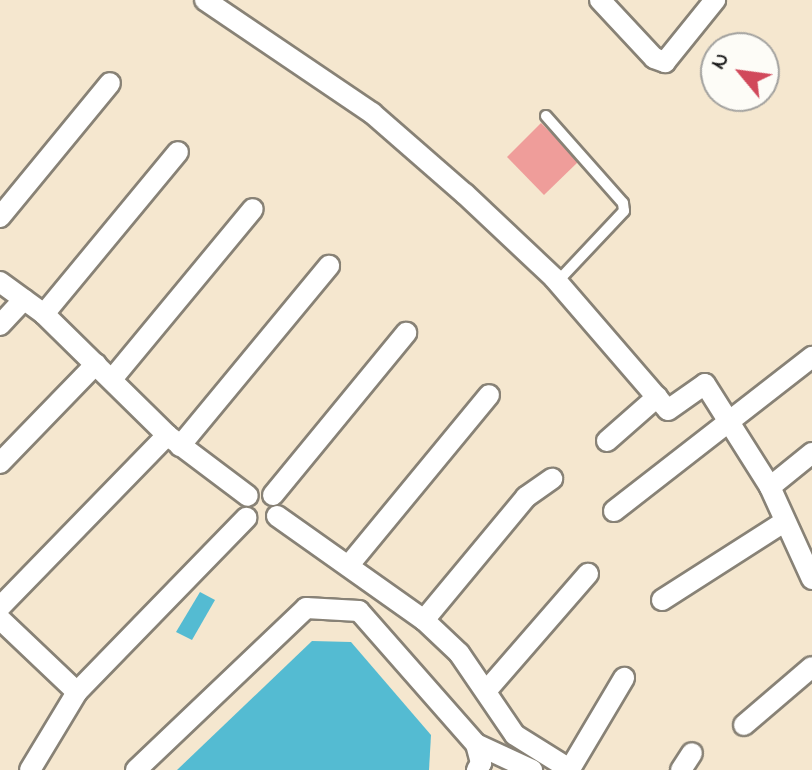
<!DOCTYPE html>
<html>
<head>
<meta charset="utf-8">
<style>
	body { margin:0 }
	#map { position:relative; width:812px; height:770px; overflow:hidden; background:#f5e7cf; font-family:"Indie Flower",sans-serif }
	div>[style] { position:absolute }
	.water>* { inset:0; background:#54bbd2 }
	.building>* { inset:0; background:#ef9d9a }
	.roads { filter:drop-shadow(2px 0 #888276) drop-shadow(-2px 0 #888276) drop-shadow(0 2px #888276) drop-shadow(0 -2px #888276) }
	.service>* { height:10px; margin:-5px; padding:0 5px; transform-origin:5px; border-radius:5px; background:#fff }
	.minor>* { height:20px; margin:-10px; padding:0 10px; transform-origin:10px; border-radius:10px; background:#fff }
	span { translate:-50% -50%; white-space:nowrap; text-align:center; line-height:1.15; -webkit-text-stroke:7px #fdfcf7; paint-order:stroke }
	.north { position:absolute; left:700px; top:32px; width:80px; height:80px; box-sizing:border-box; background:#fdfcf7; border:2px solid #a3a29f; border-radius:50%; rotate:299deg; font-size:22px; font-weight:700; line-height:32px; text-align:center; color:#1c1c1c }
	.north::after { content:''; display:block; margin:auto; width:28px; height:36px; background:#d1495b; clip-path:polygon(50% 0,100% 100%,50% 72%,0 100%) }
</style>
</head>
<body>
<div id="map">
	<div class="water">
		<div style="clip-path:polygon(200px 592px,215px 600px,192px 640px,176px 632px)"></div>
		<div style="clip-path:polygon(312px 641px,351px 642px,431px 735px,429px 770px,177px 770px)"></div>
	</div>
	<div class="building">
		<div style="clip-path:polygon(541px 123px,579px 161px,544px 195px,507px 157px)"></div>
	</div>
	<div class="roads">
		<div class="service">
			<div style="left:546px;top:116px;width:116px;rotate:48.5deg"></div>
			<div style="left:623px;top:203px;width:8px;rotate:83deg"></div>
			<div style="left:624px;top:211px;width:98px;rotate:133.3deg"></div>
		</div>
		<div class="minor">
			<div style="left:205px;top:0;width:202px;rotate:34.1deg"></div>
			<div style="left:372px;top:113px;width:123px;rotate:41.1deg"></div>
			<div style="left:465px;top:194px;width:122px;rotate:43.3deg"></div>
			<div style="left:554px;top:278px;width:174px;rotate:49.2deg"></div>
			<div style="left:668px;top:410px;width:45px;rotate:-35.1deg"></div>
			<div style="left:705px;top:384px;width:122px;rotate:57.7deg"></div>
			<div style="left:770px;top:487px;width:101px;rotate:65.5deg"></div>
			<div style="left:600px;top:0;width:79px;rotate:47deg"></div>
			<div style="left:654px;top:58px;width:12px;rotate:20deg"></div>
			<div style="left:665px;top:62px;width:80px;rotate:-51.1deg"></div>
			<div style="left:0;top:217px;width:173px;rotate:-50.6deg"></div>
			<div style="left:0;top:282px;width:54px;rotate:36deg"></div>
			<div style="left:44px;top:314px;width:173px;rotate:44.5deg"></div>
			<div style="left:167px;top:435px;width:101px;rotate:37deg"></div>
			<div style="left:44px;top:314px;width:210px;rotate:-50.4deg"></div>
			<div style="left:0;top:325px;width:35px;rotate:-47deg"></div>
			<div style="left:113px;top:378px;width:219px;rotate:-50.4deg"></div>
			<div style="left:607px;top:441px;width:67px;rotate:-41.3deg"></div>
			<div style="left:180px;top:446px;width:234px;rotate:-50.4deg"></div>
			<div style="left:0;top:463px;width:138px;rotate:-45.9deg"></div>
			<div style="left:770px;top:487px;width:54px;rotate:-39deg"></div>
			<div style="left:273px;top:495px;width:210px;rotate:-50.6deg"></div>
			<div style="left:614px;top:511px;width:251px;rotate:-37.9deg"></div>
			<div style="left:277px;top:516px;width:180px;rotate:35.3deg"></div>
			<div style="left:424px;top:620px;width:48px;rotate:43.3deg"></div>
			<div style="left:459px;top:653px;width:99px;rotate:55.7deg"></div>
			<div style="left:515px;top:735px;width:66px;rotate:32deg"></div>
			<div style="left:349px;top:565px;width:220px;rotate:-50.5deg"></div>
			<div style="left:662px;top:600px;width:145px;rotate:-32.6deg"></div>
			<div style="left:0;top:607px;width:240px;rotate:-45.8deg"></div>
			<div style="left:0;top:619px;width:106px;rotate:43.5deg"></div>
			<div style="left:424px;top:620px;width:160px;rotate:-50.3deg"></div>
			<div style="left:526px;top:497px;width:32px;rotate:-35deg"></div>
			<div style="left:487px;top:690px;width:154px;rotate:-49deg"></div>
			<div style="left:744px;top:725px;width:89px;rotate:-40.5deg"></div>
			<div style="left:476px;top:744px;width:62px;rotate:24.9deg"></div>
			<div style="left:570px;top:769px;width:106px;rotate:-59.3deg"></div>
			<div style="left:30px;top:770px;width:91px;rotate:-58.9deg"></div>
			<div style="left:77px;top:692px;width:243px;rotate:-45.8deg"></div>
			<div style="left:136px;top:770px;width:235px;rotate:-43.6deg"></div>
			<div style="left:306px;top:608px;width:53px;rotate:3.2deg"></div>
			<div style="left:359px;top:611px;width:177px;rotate:48.7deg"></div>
			<div style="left:476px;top:744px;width:20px;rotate:75deg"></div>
			<div style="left:481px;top:763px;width:8px;rotate:120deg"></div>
			<div style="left:681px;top:770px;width:20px;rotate:-57deg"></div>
		</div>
	</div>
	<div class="north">N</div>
</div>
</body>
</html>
